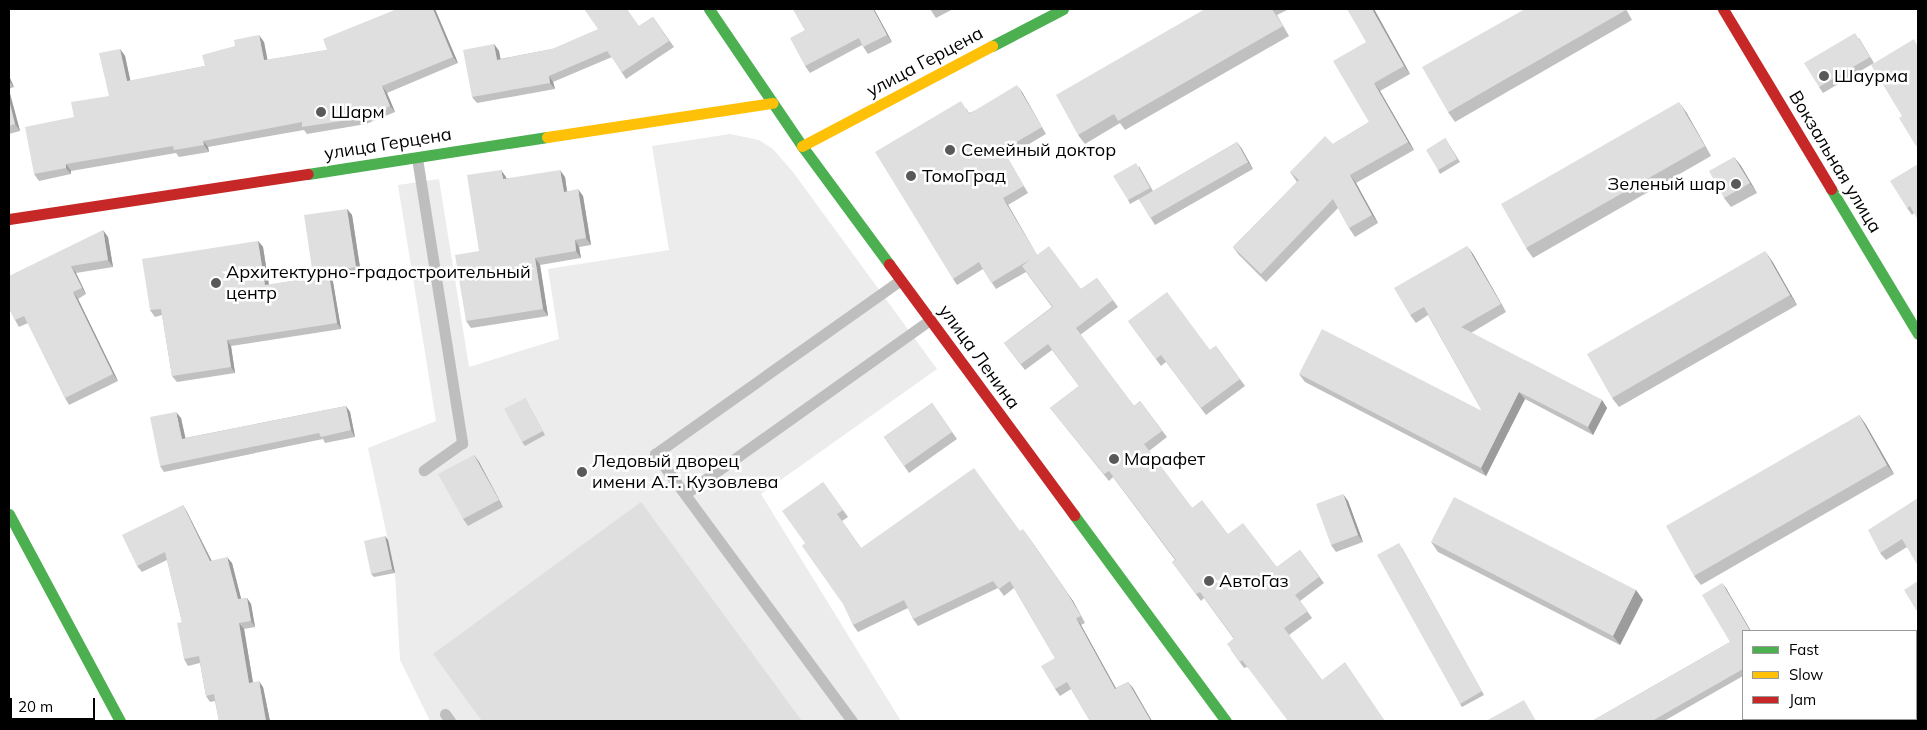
<!DOCTYPE html>
<html>
<head>
<meta charset="utf-8">
<style>
	body { margin:0 }
	#map { position:relative; width:1927px; height:730px; overflow:hidden; background:#fff; font-family:Mulish,sans-serif }
	div>[style] { position:absolute }
	.green>* { inset:0; background:#ececec }
	.lane>* { height:11px; margin:-5.5px; padding:0 5.5px; transform-origin:5.5px; border-radius:5.5px; background:#bebebe }
	.fast>* { height:11px; margin:-5.5px; padding:0 5.5px; transform-origin:5.5px; border-radius:5.5px; background:#4caf50 }
	.slow>* { height:11px; margin:-5.5px; padding:0 5.5px; transform-origin:5.5px; border-radius:5.5px; background:#ffc107 }
	.jam>* { height:11px; margin:-5.5px; padding:0 5.5px; transform-origin:5.5px; border-radius:5.5px; background:#c62828 }
	.wall>* { inset:0; background:#c0c0c0 }
	.shaded-wall>* { inset:0; background:#9c9c9c }
	.building>* { inset:0; background:#dfdfdf }
	.dots>* { width:14px; height:14px; translate:-50% -50%; box-sizing:border-box; border:2px solid #fff; border-radius:50% }
	span { translate:-50% -50%; white-space:nowrap; text-align:center; line-height:1.15; -webkit-text-stroke:5px #fff; paint-order:stroke }
	.street-label { font-size:18px; color:#000 }
	.poi-label { font-size:18px; color:#000 }
	.left { translate:0 -50%; text-align:left }
	.right { translate:-100% -50%; text-align:right }
	.frame { position:absolute; inset:0; border:10px solid #000; pointer-events:none }
	.legend { position:absolute; left:1742px; top:630px; width:175px; height:90px; box-sizing:border-box; background:#fff; border:1px solid #999; margin:0; padding:6px 9px; list-style:none; font-size:15px; color:#000 }
	.legend li { display:flex; align-items:center; gap:10px; height:25px }
	.legend b { width:25px; border:1px solid #999 }
	.scale { position:absolute; left:10px; top:698px; width:85px; height:22px; box-sizing:border-box; border:2px solid #000; border-top:0; padding-left:6px; font-size:15px; line-height:18px; white-space:nowrap; color:#000; -webkit-text-stroke:4px #fff; paint-order:stroke }
</style>
</head>
<body>
<div id="map">
	<div class="green">
		<div style="clip-path:polygon(730px 134px,759px 140px,773px 149px,793px 172px,937px 369px,761px 494px,901px 721px,430px 721px,400px 660px,395px 573px,368px 448px,436px 421px,398px 185px,439px 179px,469px 367px,559px 339px,548px 269px,669px 250px,652px 146px)"></div>
	</div>
	<div class="lane">
		<div style="left:417px;top:158px;width:289px;rotate:81deg"></div>
		<div style="left:462px;top:443px;width:47px;rotate:144.6deg"></div>
		<div style="left:685px;top:494px;width:301px;rotate:-35.4deg"></div>
		<div style="left:445px;top:714px;width:9px;rotate:54deg"></div>
		<div style="left:852px;top:721px;width:332px;rotate:-126.4deg"></div>
		<div style="left:655px;top:454px;width:301px;rotate:-35.3deg"></div>
	</div>
	<div class="fast">
		<div style="left:709px;top:9px;width:166px;rotate:55.8deg"></div>
		<div style="left:802px;top:146px;width:147px;rotate:53.6deg"></div>
		<div style="left:992px;top:46px;width:80px;rotate:-27.5deg"></div>
		<div style="left:308px;top:174px;width:242px;rotate:-8.8deg"></div>
		<div style="left:1831px;top:189px;width:169px;rotate:59deg"></div>
		<div style="left:9px;top:514px;width:235px;rotate:61.8deg"></div>
		<div style="left:1074px;top:515px;width:256px;rotate:53.6deg"></div>
	</div>
	<div class="slow">
		<div style="left:547px;top:137px;width:228px;rotate:-8.6deg"></div>
		<div style="left:802px;top:146px;width:215px;rotate:-27.8deg"></div>
	</div>
	<div class="jam">
		<div style="left:1723px;top:9px;width:210px;rotate:59deg"></div>
		<div style="left:9px;top:219px;width:302px;rotate:-8.6deg"></div>
		<div style="left:889px;top:264px;width:312px;rotate:53.6deg"></div>
	</div>
	<div class="wall">
		<div style="clip-path:polygon(397px 9px,435px 9px,458px 63px,387px 93px,395px 112px,366px 124px,307px 134px,304px 130px,208px 147px,209px 152px,179px 157px,176px 153px,71px 171px,71px 174px,39px 181px,34px 174px,109px 96px,120px 49px,125px 56px,130px 81px,205px 66px,264px 42px,267px 60px,327px 50px)"></div>
		<div style="clip-path:polygon(793px 9px,874px 9px,892px 42px,868px 54px,862px 45px,810px 73px,805px 66px,805px 30px)"></div>
		<div style="clip-path:polygon(930px 9px,953px 9px,936px 18px)"></div>
		<div style="clip-path:polygon(1205px 9px,1289px 9px,1277px 15px,1289px 36px,1125px 130px,1120px 123px,1085px 144px,1078px 135px)"></div>
		<div style="clip-path:polygon(1374px 9px,1410px 74px,1380px 91px,1414px 150px,1356px 183px,1378px 223px,1355px 237px,1349px 228px,1338px 208px,1266px 282px,1239px 255px,1233px 247px,1297px 182px,1290px 172px,1333px 144px,1369px 122px,1366px 42px)"></div>
		<div style="clip-path:polygon(1626px 9px,1632px 20px,1455px 122px,1448px 112px)"></div>
		<div style="clip-path:polygon(653px 17px,674px 47px,626px 79px,612px 57px,553px 82px,555px 89px,477px 103px,472px 97px,494px 44px,499px 51px,500px 59px,552px 49px,639px 26px)"></div>
		<div style="clip-path:polygon(1859px 38px,1874px 63px,1823px 93px,1819px 87px)"></div>
		<div style="clip-path:polygon(9px 76px,14px 87px,9px 89px)"></div>
		<div style="clip-path:polygon(9px 90px,20px 131px,9px 134px)"></div>
		<div style="clip-path:polygon(1022px 92px,1046px 134px,1007px 157px,1028px 193px,1008px 205px,1037px 255px,1081px 289px,1097px 278px,1118px 307px,1080px 335px,1134px 406px,1140px 401px,1167px 437px,1149px 451px,1192px 508px,1228px 534px,1277px 567px,1300px 550px,1324px 583px,1300px 601px,1312px 618px,1289px 635px,1322px 680px,1385px 721px,1247px 667px,1244px 668px,1231px 650px,1234px 639px,1204px 598px,1201px 601px,1172px 562px,1175px 560px,1113px 477px,1109px 481px,1050px 408px,1079px 386px,1052px 350px,1025px 370px,1004px 343px,1052px 307px,1026px 272px,996px 289px,983px 269px,957px 285px,953px 279px,966px 108px,969px 113px)"></div>
		<div style="clip-path:polygon(1686px 112px,1711px 156px,1533px 258px,1526px 248px)"></div>
		<div style="clip-path:polygon(1445px 138px,1460px 162px,1440px 174px,1438px 170px)"></div>
		<div style="clip-path:polygon(1237px 142px,1253px 169px,1155px 225px,1139px 199px,1130px 204px,1128px 200px,1139px 166px,1153px 191px)"></div>
		<div style="clip-path:polygon(1734px 157px,1741px 166px,1757px 193px,1731px 207px,1724px 198px)"></div>
		<div style="clip-path:polygon(1918px 164px,1914px 213px,1912px 215px,1907px 208px)"></div>
		<div style="clip-path:polygon(506px 177px,506px 178px,565px 177px,567px 191px,583px 196px,591px 245px,579px 247px,581px 258px,540px 265px,548px 316px,471px 328px,466px 321px,479px 251px)"></div>
		<div style="clip-path:polygon(347px 209px,352px 215px,361px 274px,332px 279px,333px 282px,341px 329px,231px 346px,235px 373px,177px 382px,172px 376px,162px 315px,155px 317px,150px 310px,258px 241px,263px 247px,269px 285px,315px 277px,313px 275px)"></div>
		<div style="clip-path:polygon(108px 237px,113px 267px,76px 273px,86px 294px,78px 299px,118px 381px,69px 405px,65px 398px,28px 323px,19px 327px,15px 320px,9px 308px)"></div>
		<div style="clip-path:polygon(1473px 254px,1506px 312px,1471px 333px,1602px 400px,1607px 408px,1593px 435px,1525px 399px,1486px 476px,1305px 382px,1299px 374px,1482px 411px,1428px 315px,1416px 323px,1410px 315px)"></div>
		<div style="clip-path:polygon(1772px 261px,1797px 305px,1619px 407px,1612px 398px)"></div>
		<div style="clip-path:polygon(1128px 321px,1210px 350px,1216px 346px,1245px 386px,1206px 415px,1166px 362px,1161px 366px)"></div>
		<div style="clip-path:polygon(525px 398px,545px 435px,525px 446px,522px 442px)"></div>
		<div style="clip-path:polygon(932px 403px,957px 439px,909px 473px,884px 437px)"></div>
		<div style="clip-path:polygon(346px 406px,350px 412px,355px 437px,325px 443px,323px 439px,164px 472px,160px 466px,181px 418px,185px 438px)"></div>
		<div style="clip-path:polygon(1859px 415px,1866px 425px,1894px 474px,1701px 585px,1694px 576px)"></div>
		<div style="clip-path:polygon(474px 455px,479px 462px,503px 507px,468px 526px,463px 519px)"></div>
		<div style="clip-path:polygon(823px 482px,848px 517px,842px 521px,861px 548px,1020px 531px,1073px 601px,1085px 623px,1081px 625px,1116px 688px,1128px 682px,1152px 721px,1090px 721px,1071px 689px,1060px 696px,1055px 689px,1055px 658px,1014px 588px,1004px 596px,998px 588px,918px 626px,913px 619px,908px 608px,858px 632px,853px 625px,844px 604px)"></div>
		<div style="clip-path:polygon(1918px 498px,1907px 547px,1886px 560px,1880px 553px)"></div>
		<div style="clip-path:polygon(1348px 501px,1363px 542px,1336px 552px,1331px 545px)"></div>
		<div style="clip-path:polygon(183px 505px,187px 512px,212px 561px,232px 563px,241px 599px,247px 598px,251px 604px,255px 627px,244px 629px,253px 682px,263px 687px,270px 721px,219px 721px,215px 701px,210px 702px,206px 696px,200px 663px,188px 666px,184px 659px,182px 622px,167px 560px,142px 572px,137px 566px)"></div>
		<div style="clip-path:polygon(385px 536px,388px 540px,395px 573px,374px 577px,371px 574px)"></div>
		<div style="clip-path:polygon(1431px 542px,1636px 590px,1643px 600px,1620px 645px,1438px 552px)"></div>
		<div style="clip-path:polygon(1401px 546px,1484px 695px,1462px 707px,1460px 704px)"></div>
		<div style="clip-path:polygon(1726px 588px,1743px 631px,1743px 676px,1664px 721px,1592px 721px,1730px 642px)"></div>
	</div>
	<div class="shaded-wall">
		<div style="clip-path:polygon(433px 9px,435px 9px,458px 63px,453px 57px)"></div>
		<div style="clip-path:polygon(873px 9px,874px 9px,892px 42px,887px 35px)"></div>
		<div style="clip-path:polygon(1372px 9px,1374px 9px,1410px 74px,1404px 66px)"></div>
		<div style="clip-path:polygon(259px 35px,264px 42px,269px 67px,264px 60px)"></div>
		<div style="clip-path:polygon(494px 44px,499px 51px,502px 66px,497px 60px)"></div>
		<div style="clip-path:polygon(120px 49px,125px 56px,132px 88px,127px 81px)"></div>
		<div style="clip-path:polygon(9px 76px,14px 87px,9px 81px)"></div>
		<div style="clip-path:polygon(549px 76px,553px 82px,555px 89px,550px 83px)"></div>
		<div style="clip-path:polygon(1374px 83px,1380px 91px,1414px 150px,1408px 142px)"></div>
		<div style="clip-path:polygon(1017px 85px,1022px 92px,1046px 134px,1042px 127px)"></div>
		<div style="clip-path:polygon(382px 86px,387px 93px,395px 112px,390px 106px)"></div>
		<div style="clip-path:polygon(9px 90px,20px 131px,15px 124px,9px 100px)"></div>
		<div style="clip-path:polygon(1679px 102px,1686px 112px,1711px 156px,1705px 146px)"></div>
		<div style="clip-path:polygon(203px 141px,208px 147px,209px 152px,204px 145px)"></div>
		<div style="clip-path:polygon(1237px 142px,1242px 149px,1253px 169px,1248px 162px)"></div>
		<div style="clip-path:polygon(1734px 157px,1741px 166px,1757px 193px,1750px 183px)"></div>
		<div style="clip-path:polygon(66px 164px,71px 171px,71px 174px,66px 168px)"></div>
		<div style="clip-path:polygon(501px 170px,506px 177px,508px 186px,503px 179px)"></div>
		<div style="clip-path:polygon(560px 170px,565px 177px,568px 199px,564px 192px)"></div>
		<div style="clip-path:polygon(1350px 175px,1356px 183px,1378px 223px,1372px 215px)"></div>
		<div style="clip-path:polygon(578px 189px,583px 196px,591px 245px,586px 238px)"></div>
		<div style="clip-path:polygon(1003px 198px,1008px 205px,1041px 262px,1037px 255px)"></div>
		<div style="clip-path:polygon(347px 209px,352px 215px,361px 274px,356px 267px)"></div>
		<div style="clip-path:polygon(103px 230px,108px 237px,113px 267px,108px 260px)"></div>
		<div style="clip-path:polygon(575px 240px,579px 247px,581px 258px,576px 251px)"></div>
		<div style="clip-path:polygon(258px 241px,263px 247px,270px 292px,265px 285px)"></div>
		<div style="clip-path:polygon(1467px 246px,1473px 254px,1506px 312px,1501px 304px)"></div>
		<div style="clip-path:polygon(1765px 251px,1772px 261px,1797px 305px,1790px 295px)"></div>
		<div style="clip-path:polygon(535px 258px,540px 265px,548px 316px,543px 309px)"></div>
		<div style="clip-path:polygon(71px 266px,76px 273px,86px 294px,82px 288px)"></div>
		<div style="clip-path:polygon(329px 275px,333px 282px,341px 329px,337px 323px)"></div>
		<div style="clip-path:polygon(73px 292px,78px 299px,118px 381px,113px 374px)"></div>
		<div style="clip-path:polygon(227px 340px,231px 346px,235px 373px,231px 367px)"></div>
		<div style="clip-path:polygon(1519px 392px,1525px 399px,1486px 476px,1481px 468px)"></div>
		<div style="clip-path:polygon(1602px 400px,1607px 408px,1593px 435px,1588px 427px)"></div>
		<div style="clip-path:polygon(346px 406px,350px 412px,355px 437px,351px 430px)"></div>
		<div style="clip-path:polygon(176px 412px,181px 418px,187px 445px,182px 439px)"></div>
		<div style="clip-path:polygon(1859px 415px,1866px 425px,1894px 474px,1887px 465px)"></div>
		<div style="clip-path:polygon(474px 455px,479px 462px,503px 507px,499px 500px)"></div>
		<div style="clip-path:polygon(1343px 494px,1348px 501px,1363px 542px,1358px 535px)"></div>
		<div style="clip-path:polygon(183px 505px,187px 512px,215px 568px,210px 561px)"></div>
		<div style="clip-path:polygon(1023px 529px,1073px 601px,1085px 623px,1081px 616px)"></div>
		<div style="clip-path:polygon(385px 536px,388px 540px,395px 573px,392px 569px)"></div>
		<div style="clip-path:polygon(227px 557px,232px 563px,243px 606px,238px 599px)"></div>
		<div style="clip-path:polygon(1722px 583px,1726px 588px,1751px 631px,1750px 631px)"></div>
		<div style="clip-path:polygon(1636px 590px,1643px 600px,1620px 645px,1613px 636px)"></div>
		<div style="clip-path:polygon(247px 598px,251px 604px,255px 627px,251px 621px)"></div>
		<div style="clip-path:polygon(1076px 618px,1081px 625px,1120px 696px,1115px 689px)"></div>
		<div style="clip-path:polygon(239px 623px,244px 629px,254px 689px,249px 683px)"></div>
		<div style="clip-path:polygon(259px 681px,263px 687px,270px 721px,266px 721px)"></div>
		<div style="clip-path:polygon(1128px 682px,1133px 688px,1152px 721px,1151px 721px)"></div>
	</div>
	<div class="building">
		<div style="clip-path:polygon(397px 9px,433px 9px,453px 57px,382px 86px,390px 106px,361px 118px,302px 127px,302px 122px,203px 141px,204px 145px,174px 150px,173px 146px,66px 164px,66px 168px,34px 174px,25px 127px,74px 117px,71px 102px,109px 96px,99px 53px,120px 49px,127px 81px,205px 66px,202px 55px,235px 46px,234px 40px,259px 35px,264px 60px,327px 50px,323px 39px)"></div>
		<div style="clip-path:polygon(584px 9px,627px 9px,639px 26px,653px 17px,669px 41px,622px 72px,607px 51px,549px 76px,550px 83px,472px 97px,463px 50px,494px 44px,497px 60px,552px 49px,598px 29px)"></div>
		<div style="clip-path:polygon(793px 9px,873px 9px,887px 35px,863px 47px,859px 38px,805px 66px,790px 38px,805px 30px)"></div>
		<div style="clip-path:polygon(1205px 9px,1272px 9px,1283px 26px,1118px 121px,1114px 114px,1078px 135px,1056px 95px)"></div>
		<div style="clip-path:polygon(1347px 9px,1372px 9px,1404px 66px,1374px 83px,1408px 142px,1350px 175px,1372px 215px,1349px 228px,1333px 199px,1261px 274px,1233px 247px,1299px 180px,1290px 172px,1325px 136px,1333px 144px,1369px 122px,1333px 61px,1366px 42px)"></div>
		<div style="clip-path:polygon(1525px 9px,1625px 9px,1626px 10px,1448px 112px,1422px 67px)"></div>
		<div style="clip-path:polygon(1855px 33px,1870px 57px,1819px 87px,1804px 63px)"></div>
		<div style="clip-path:polygon(1914px 39px,1918px 47px,1918px 145px,1916px 146px,1899px 118px,1902px 116px,1871px 65px)"></div>
		<div style="clip-path:polygon(1017px 85px,1042px 127px,1003px 150px,1024px 186px,1003px 198px,1037px 255px,1049px 246px,1081px 289px,1097px 278px,1113px 300px,1076px 328px,1134px 406px,1140px 401px,1162px 431px,1144px 444px,1192px 508px,1202px 500px,1228px 534px,1243px 523px,1277px 567px,1300px 550px,1319px 577px,1295px 595px,1308px 611px,1284px 628px,1322px 680px,1345px 662px,1385px 721px,1288px 721px,1242px 660px,1240px 662px,1227px 644px,1234px 638px,1200px 592px,1196px 594px,1172px 562px,1176px 560px,1109px 471px,1104px 474px,1050px 408px,1079px 386px,1048px 344px,1021px 364px,1004px 343px,1053px 307px,1022px 266px,1031px 259px,991px 283px,979px 262px,953px 279px,875px 152px,961px 101px,969px 114px)"></div>
		<div style="clip-path:polygon(9px 100px,15px 124px,9px 126px)"></div>
		<div style="clip-path:polygon(1679px 102px,1705px 146px,1526px 248px,1501px 204px)"></div>
		<div style="clip-path:polygon(1445px 138px,1457px 159px,1438px 170px,1426px 150px)"></div>
		<div style="clip-path:polygon(1237px 142px,1248px 162px,1150px 218px,1139px 199px)"></div>
		<div style="clip-path:polygon(1734px 157px,1750px 183px,1724px 198px,1709px 171px)"></div>
		<div style="clip-path:polygon(1136px 163px,1150px 188px,1128px 200px,1113px 176px)"></div>
		<div style="clip-path:polygon(1918px 164px,1918px 220px,1910px 206px,1907px 208px,1890px 181px)"></div>
		<div style="clip-path:polygon(501px 170px,503px 179px,560px 170px,564px 192px,578px 189px,586px 238px,575px 240px,576px 251px,535px 258px,543px 309px,466px 321px,455px 255px,479px 251px,467px 175px)"></div>
		<div style="clip-path:polygon(347px 209px,356px 267px,313px 275px,304px 215px)"></div>
		<div style="clip-path:polygon(103px 230px,108px 260px,71px 266px,82px 288px,73px 292px,113px 374px,65px 398px,24px 316px,15px 320px,9px 308px,9px 276px)"></div>
		<div style="clip-path:polygon(258px 241px,265px 285px,329px 275px,337px 323px,227px 340px,231px 367px,172px 376px,161px 309px,150px 310px,142px 259px)"></div>
		<div style="clip-path:polygon(1467px 246px,1501px 304px,1461px 327px,1602px 400px,1588px 427px,1519px 392px,1481px 468px,1299px 374px,1322px 329px,1482px 411px,1424px 307px,1410px 315px,1394px 288px)"></div>
		<div style="clip-path:polygon(1765px 251px,1790px 295px,1612px 398px,1587px 354px)"></div>
		<div style="clip-path:polygon(1167px 292px,1210px 350px,1216px 346px,1240px 379px,1201px 408px,1161px 355px,1156px 359px,1128px 321px)"></div>
		<div style="clip-path:polygon(525px 398px,543px 431px,522px 442px,504px 409px)"></div>
		<div style="clip-path:polygon(932px 403px,952px 432px,904px 466px,884px 437px)"></div>
		<div style="clip-path:polygon(346px 406px,351px 430px,321px 437px,319px 433px,160px 466px,150px 417px,176px 412px,182px 439px)"></div>
		<div style="clip-path:polygon(1859px 415px,1887px 465px,1694px 576px,1666px 526px)"></div>
		<div style="clip-path:polygon(474px 455px,499px 500px,463px 519px,438px 474px)"></div>
		<div style="clip-path:polygon(974px 468px,1020px 531px,1023px 529px,1068px 594px,1081px 616px,1076px 618px,1115px 689px,1128px 682px,1151px 721px,1120px 721px,1119px 720px,1117px 721px,1090px 721px,1067px 682px,1055px 689px,1041px 666px,1055px 658px,1010px 581px,999px 589px,993px 581px,913px 619px,904px 600px,853px 625px,843px 604px,802px 546px,805px 543px,782px 511px,823px 482px,843px 510px,837px 514px,861px 548px)"></div>
		<div style="clip-path:polygon(1343px 494px,1358px 535px,1331px 545px,1316px 504px)"></div>
		<div style="clip-path:polygon(1454px 497px,1636px 590px,1613px 636px,1431px 542px)"></div>
		<div style="clip-path:polygon(1918px 498px,1918px 566px,1902px 539px,1880px 553px,1868px 530px)"></div>
		<div style="clip-path:polygon(641px 502px,802px 721px,482px 721px,433px 654px)"></div>
		<div style="clip-path:polygon(183px 505px,210px 561px,227px 557px,238px 599px,247px 598px,251px 621px,239px 623px,249px 683px,259px 681px,266px 721px,219px 721px,214px 694px,206px 696px,199px 656px,184px 659px,177px 623px,182px 622px,165px 552px,137px 566px,122px 535px)"></div>
		<div style="clip-path:polygon(385px 536px,392px 569px,371px 574px,364px 541px)"></div>
		<div style="clip-path:polygon(1399px 543px,1482px 691px,1460px 704px,1377px 555px)"></div>
		<div style="clip-path:polygon(1918px 581px,1918px 613px,1904px 590px)"></div>
		<div style="clip-path:polygon(1722px 583px,1750px 631px,1743px 631px,1743px 669px,1652px 721px,1592px 721px,1730px 642px,1702px 595px)"></div>
		<div style="clip-path:polygon(1524px 700px,1536px 721px,1486px 721px)"></div>
	</div>
	<div class="dots">
		<div style="left:1824px;top:76px;background:#595959"></div>
		<div style="left:321px;top:112px;background:#595959"></div>
		<div style="left:950px;top:150px;background:#595959"></div>
		<div style="left:911px;top:176px;background:#595959"></div>
		<div style="left:1736px;top:184px;background:#595959"></div>
		<div style="left:216px;top:283px;background:#595959"></div>
		<div style="left:1114px;top:459px;background:#595959"></div>
		<div style="left:582px;top:472px;background:#595959"></div>
		<div style="left:1209px;top:581px;background:#595959"></div>
	</div>
	<div class="street-label">
		<span style="left:925px;top:62px;rotate:-28deg">улица Герцена</span>
		<span style="left:388px;top:144px;rotate:-9deg">улица Герцена</span>
		<span style="left:1835px;top:162px;rotate:59deg">Вокзальная улица</span>
		<span style="left:979px;top:357px;rotate:54deg">улица Ленина</span>
	</div>
	<div class="poi-label">
		<span class="left" style="left:1834px;top:76px">Шаурма</span>
		<span class="left" style="left:331px;top:112px">Шарм</span>
		<span class="left" style="left:961px;top:150px">Семейный доктор</span>
		<span class="left" style="left:922px;top:176px">ТомоГрад</span>
		<span class="right" style="left:1726px;top:184px">Зеленый шар</span>
		<span class="left" style="left:226px;top:283px">Архитектурно-градостроительный<br>центр</span>
		<span class="left" style="left:1124px;top:459px">Марафет</span>
		<span class="left" style="left:592px;top:472px">Ледовый дворец<br>имени А.Т. Кузовлева</span>
		<span class="left" style="left:1219px;top:581px">АвтоГаз</span>
	</div>
	<div class="frame"></div>
	<ul class="legend">
	<li><b style="height:6px;background:#4caf50"></b>Fast</li>
	<li><b style="height:6px;background:#ffc107"></b>Slow</li>
	<li><b style="height:6px;background:#c62828"></b>Jam</li>
	</ul>
	<div class="scale">20 m</div>
</div>
</body>
</html>
